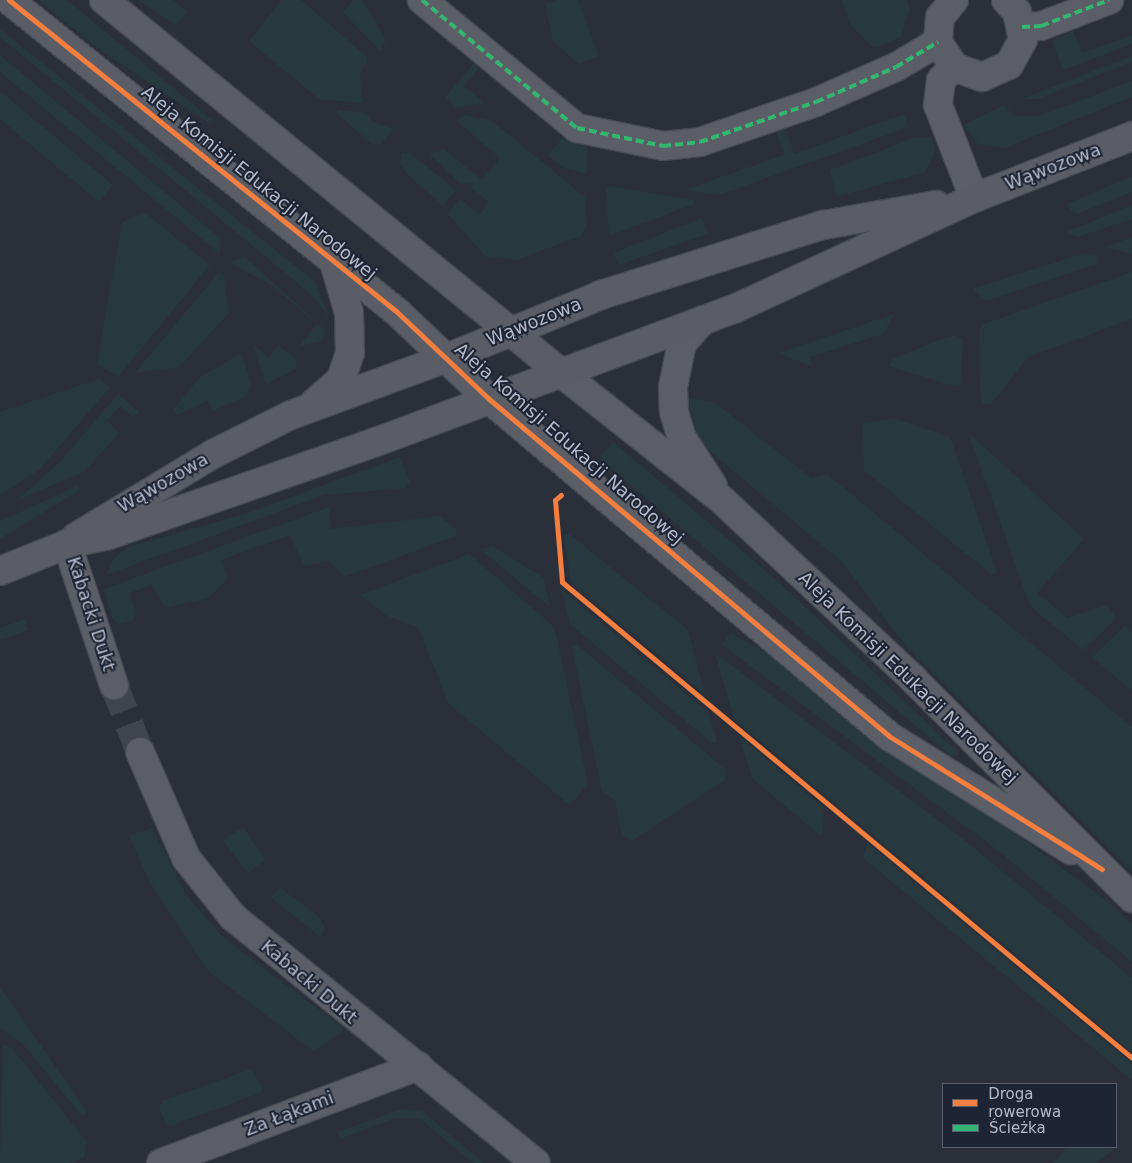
<!DOCTYPE html>
<html>
<head>
<meta charset="utf-8">
<style>
	body { margin:0 }
	#map { position:relative; width:1132px; height:1163px; overflow:hidden; background:#2a2f39; font-family:"DejaVu Sans",sans-serif }
	div>[style] { position:absolute }
	.green>* { inset:0; background:#27393f }
	.street-tunnel>* { height:28px; margin-top:-14px; transform-origin:0; background:repeating-linear-gradient(90deg,#3f444f 0 28px,transparent 0 42px) }
	.roads { filter:drop-shadow(1px 0 #464a52) drop-shadow(-1px 0 #464a52) drop-shadow(0 1px #464a52) drop-shadow(0 -1px #464a52) }
	.street>* { height:28px; margin:-14px; padding:0 14px; transform-origin:14px; border-radius:14px; background:#5b5e67 }
	.secondary>* { height:28px; margin:-14px; padding:0 14px; transform-origin:14px; border-radius:14px; background:#5a5d65 }
	.quiet>* { height:4px; margin-top:-2px; transform-origin:0; background:repeating-linear-gradient(90deg,#33b770 0 8px,transparent 0 12px) }
	.cycleway>* { height:5px; margin:-2.5px; padding:0 2.5px; transform-origin:2.5px; border-radius:2.5px; background:#f27e40 }
	span { translate:-50% -50%; white-space:nowrap; text-align:center; line-height:1.15; -webkit-text-stroke:4px #1d2434; paint-order:stroke }
	.street-label { font-size:18px; color:#b5bbca }
	.legend { position:absolute; left:942px; top:1083px; width:175px; height:65px; box-sizing:border-box; background:#1d2434; border:1px solid #5a6070; margin:0; padding:6px 9px; list-style:none; font-size:15px; color:#b5bbca }
	.legend li { display:flex; align-items:center; gap:10px; height:25px }
	.legend b { width:25px; border:1px solid #5a6070 }
</style>
</head>
<body>
<div id="map">
	<div class="green">
		<div style="clip-path:polygon(38px 0,67px 0,212px 120px,210px 124px,103px 52px)"></div>
		<div style="clip-path:polygon(138px 0,173px 0,188px 12px,176px 25px)"></div>
		<div style="clip-path:polygon(282px 0,301px 0,368px 58px,360px 75px,363px 103px,319px 99px,249px 41px)"></div>
		<div style="clip-path:polygon(353px 0,362px 0,386px 40px,380px 51px,343px 12px)"></div>
		<div style="clip-path:polygon(557px 0,578px 0,599px 56px,579px 64px,553px 41px,545px 4px)"></div>
		<div style="clip-path:polygon(841px 0,907px 0,910px 9px,901px 37px,878px 47px,870px 45px,851px 25px)"></div>
		<div style="clip-path:polygon(0 29px,315px 282px,330px 318px,312px 295px,0 37px)"></div>
		<div style="clip-path:polygon(1073px 31px,1082px 53px,1132px 35px,1132px 44px,1063px 70px,1052px 41px)"></div>
		<div style="clip-path:polygon(0 55px,220px 238px,220px 254px,0 72px)"></div>
		<div style="clip-path:polygon(1132px 56px,1132px 62px,1038px 99px,1021px 99px)"></div>
		<div style="clip-path:polygon(476px 61px,481px 65px,464px 86px,484px 103px,456px 108px,445px 97px)"></div>
		<div style="clip-path:polygon(1132px 81px,1132px 97px,1004px 148px,978px 144px,963px 125px,1004px 105px,1015px 116px,1039px 116px)"></div>
		<div style="clip-path:polygon(0 91px,113px 185px,99px 202px,0 119px)"></div>
		<div style="clip-path:polygon(339px 110px,365px 113px,373px 122px,393px 129px,381px 144px,373px 145px,336px 113px)"></div>
		<div style="clip-path:polygon(904px 114px,909px 127px,719px 195px,684px 190px,784px 155px,776px 130px,785px 127px,794px 154px)"></div>
		<div style="clip-path:polygon(465px 115px,492px 121px,585px 197px,587px 224px,581px 236px,516px 260px,485px 256px,448px 214px,460px 199px,480px 214px,489px 202px,471px 188px,473px 183px,461px 184px,429px 154px,444px 149px,482px 180px,500px 158px,457px 121px)"></div>
		<div style="clip-path:polygon(565px 135px,587px 145px,587px 174px,564px 168px,548px 155px)"></div>
		<div style="clip-path:polygon(914px 138px,933px 138px,935px 152px,925px 172px,836px 197px,830px 170px)"></div>
		<div style="clip-path:polygon(402px 153px,410px 153px,456px 190px,443px 206px,407px 174px,400px 164px)"></div>
		<div style="clip-path:polygon(1132px 176px,1132px 192px,1077px 214px,1070px 210px,1067px 204px)"></div>
		<div style="clip-path:polygon(609px 186px,693px 200px,694px 204px,609px 236px,606px 189px)"></div>
		<div style="clip-path:polygon(1132px 205px,1132px 219px,1078px 237px,1066px 232px)"></div>
		<div style="clip-path:polygon(144px 212px,210px 265px,118px 377px,97px 364px,122px 222px)"></div>
		<div style="clip-path:polygon(702px 218px,708px 234px,619px 265px,614px 253px)"></div>
		<div style="clip-path:polygon(1132px 237px,1132px 254px,1105px 247px)"></div>
		<div style="clip-path:polygon(1085px 253px,1096px 255px,1097px 264px,986px 301px,972px 289px)"></div>
		<div style="clip-path:polygon(245px 257px,324px 329px,325px 335px,319px 342px,299px 346px,317px 324px,274px 287px,229px 262px)"></div>
		<div style="clip-path:polygon(219px 272px,224px 277px,229px 313px,179px 367px,135px 373px)"></div>
		<div style="clip-path:polygon(1132px 272px,1132px 319px,1028px 357px,990px 405px,981px 403px,979px 330px,984px 324px)"></div>
		<div style="clip-path:polygon(894px 314px,883px 334px,810px 357px,813px 367px,778px 353px)"></div>
		<div style="clip-path:polygon(954px 335px,963px 339px,961px 385px,957px 387px,889px 366px,893px 358px)"></div>
		<div style="clip-path:polygon(253px 345px,269px 357px,278px 345px,296px 359px,296px 369px,266px 384px)"></div>
		<div style="clip-path:polygon(241px 353px,252px 386px,247px 396px,213px 411px,208px 401px,177px 415px,174px 409px,199px 378px)"></div>
		<div style="clip-path:polygon(99px 379px,110px 387px,39px 470px,0 495px,0 412px)"></div>
		<div style="clip-path:polygon(118px 394px,139px 412px,133px 417px,120px 406px,107px 421px,119px 433px,84px 472px,17px 500px,59px 463px)"></div>
		<div style="clip-path:polygon(687px 398px,714px 402px,811px 478px,827px 474px,1132px 727px,1132px 871px,906px 646px,841px 561px,713px 454px,698px 436px)"></div>
		<div style="clip-path:polygon(895px 419px,950px 437px,997px 572px,992px 575px,864px 470px,862px 423px)"></div>
		<div style="clip-path:polygon(968px 432px,1084px 539px,1037px 593px,1068px 618px,1107px 605px,1117px 618px,1083px 650px,1030px 606px)"></div>
		<div style="clip-path:polygon(613px 442px,779px 582px,960px 754px,951px 756px,599px 458px)"></div>
		<div style="clip-path:polygon(400px 457px,410px 482px,406px 488px,324px 495px,106px 575px,114px 558px,128px 547px,248px 513px)"></div>
		<div style="clip-path:polygon(77px 486px,80px 490px,0 539px,0 521px)"></div>
		<div style="clip-path:polygon(329px 507px,331px 529px,440px 516px,456px 530px,456px 536px,344px 577px,329px 561px,304px 566px,290px 535px,221px 560px,228px 579px,208px 598px,165px 608px,152px 585px,129px 593px,136px 613px,133px 620px,118px 624px,112px 618px,104px 589px)"></div>
		<div style="clip-path:polygon(568px 533px,688px 630px,705px 694px,571px 582px,564px 535px)"></div>
		<div style="clip-path:polygon(492px 546px,544px 578px,550px 607px,481px 550px)"></div>
		<div style="clip-path:polygon(469px 554px,552px 625px,556px 634px,588px 784px,570px 805px,449px 704px,418px 627px,387px 616px,360px 595px)"></div>
		<div style="clip-path:polygon(561px 589px,709px 713px,717px 742px,712px 743px,570px 624px)"></div>
		<div style="clip-path:polygon(25px 619px,28px 630px,0 640px,0 628px)"></div>
		<div style="clip-path:polygon(1125px 626px,1132px 633px,1132px 691px,1092px 657px)"></div>
		<div style="clip-path:polygon(731px 633px,785px 664px,1104px 899px,1132px 924px,1132px 962px,996px 849px,721px 644px)"></div>
		<div style="clip-path:polygon(576px 644px,725px 769px,725px 780px,633px 840px,622px 836px,615px 800px,602px 791px,572px 647px)"></div>
		<div style="clip-path:polygon(715px 653px,963px 839px,1132px 978px,1132px 1052px,734px 719px)"></div>
		<div style="clip-path:polygon(738px 735px,824px 808px,822px 837px,753px 779px)"></div>
		<div style="clip-path:polygon(243px 827px,265px 860px,248px 873px,223px 840px)"></div>
		<div style="clip-path:polygon(152px 828px,187px 896px,223px 937px,342px 1027px,342px 1032px,313px 1051px,207px 970px,148px 879px,129px 835px)"></div>
		<div style="clip-path:polygon(867px 843px,1132px 1064px,1132px 1080px,863px 858px)"></div>
		<div style="clip-path:polygon(281px 888px,319px 917px,325px 928px,320px 937px,270px 897px)"></div>
		<div style="clip-path:polygon(0 987px,86px 1110px,88px 1113px,82px 1116px,22px 1043px,0 1028px)"></div>
		<div style="clip-path:polygon(3px 1045px,12px 1048px,87px 1142px,84px 1158px,69px 1163px,0 1163px)"></div>
		<div style="clip-path:polygon(251px 1069px,263px 1088px,260px 1093px,170px 1126px,165px 1122px,159px 1108px,162px 1101px)"></div>
		<div style="clip-path:polygon(402px 1109px,422px 1111px,484px 1163px,473px 1163px,420px 1119px,397px 1118px,340px 1139px,337px 1132px)"></div>
		<div style="clip-path:polygon(1116px 1132px,1116px 1147px,1097px 1163px,1053px 1163px,1067px 1147px,1116px 1147px)"></div>
	</div>
	<div class="street-tunnel">
		<div style="left:114px;top:685px;width:72px;rotate:68.8deg"></div>
	</div>
	<div class="roads">
		<div class="street">
			<div style="left:422px;top:0;width:201px;rotate:39.6deg"></div>
			<div style="left:577px;top:128px;width:88px;rotate:11.8deg"></div>
			<div style="left:663px;top:146px;width:37px;rotate:-6deg"></div>
			<div style="left:700px;top:142px;width:123px;rotate:-19deg"></div>
			<div style="left:816px;top:102px;width:87px;rotate:-23.6deg"></div>
			<div style="left:896px;top:67px;width:49px;rotate:-30.8deg"></div>
			<div style="left:954px;top:0;width:22px;rotate:129deg"></div>
			<div style="left:940px;top:17px;width:25px;rotate:95deg"></div>
			<div style="left:938px;top:42px;width:30px;rotate:57deg"></div>
			<div style="left:954px;top:67px;width:30px;rotate:20deg"></div>
			<div style="left:982px;top:77px;width:30px;rotate:-24deg"></div>
			<div style="left:1009px;top:65px;width:29px;rotate:-61deg"></div>
			<div style="left:1023px;top:40px;width:29px;rotate:-102deg"></div>
			<div style="left:1017px;top:12px;width:16px;rotate:-133deg"></div>
			<div style="left:1022px;top:27px;width:19px;rotate:-3deg"></div>
			<div style="left:1041px;top:26px;width:73px;rotate:-20.9deg"></div>
			<div style="left:954px;top:67px;width:18px;rotate:135deg"></div>
			<div style="left:941px;top:80px;width:25px;rotate:97deg"></div>
			<div style="left:938px;top:105px;width:100px;rotate:68.8deg"></div>
			<div style="left:703px;top:320px;width:31px;rotate:132deg"></div>
			<div style="left:682px;top:343px;width:45px;rotate:101.6deg"></div>
			<div style="left:673px;top:387px;width:25px;rotate:88deg"></div>
			<div style="left:674px;top:412px;width:27px;rotate:73deg"></div>
			<div style="left:682px;top:438px;width:57px;rotate:57.1deg"></div>
			<div style="left:560px;top:372px;width:206px;rotate:38.3deg"></div>
			<div style="left:722px;top:500px;width:262px;rotate:43.1deg"></div>
			<div style="left:913px;top:679px;width:310px;rotate:45deg"></div>
			<div style="left:489px;top:399px;width:523px;rotate:40.11deg"></div>
			<div style="left:889px;top:736px;width:215px;rotate:32.1deg"></div>
			<div style="left:67px;top:544px;width:149px;rotate:71.6deg"></div>
			<div style="left:140px;top:752px;width:116px;rotate:66.5deg"></div>
			<div style="left:186px;top:858px;width:75px;rotate:51.5deg"></div>
			<div style="left:233px;top:917px;width:390px;rotate:39.1deg"></div>
			<div style="left:161px;top:1163px;width:275px;rotate:-20.7deg"></div>
		</div>
		<div class="secondary">
			<div style="left:9px;top:0;width:498px;rotate:38.8deg"></div>
			<div style="left:397px;top:312px;width:127px;rotate:43.4deg"></div>
			<div style="left:104px;top:0;width:588px;rotate:39.21deg"></div>
			<div style="left:315px;top:402px;width:35px;rotate:-41deg"></div>
			<div style="left:341px;top:379px;width:28px;rotate:-71deg"></div>
			<div style="left:350px;top:353px;width:40px;rotate:-91.4deg"></div>
			<div style="left:349px;top:313px;width:56px;rotate:-106.5deg"></div>
			<div style="left:76px;top:537px;width:160px;rotate:-31.2deg"></div>
			<div style="left:213px;top:454px;width:87px;rotate:-26.6deg"></div>
			<div style="left:291px;top:415px;width:166px;rotate:-20.1deg"></div>
			<div style="left:447px;top:358px;width:166px;rotate:-22.2deg"></div>
			<div style="left:601px;top:295px;width:233px;rotate:-17.5deg"></div>
			<div style="left:823px;top:225px;width:115px;rotate:-10deg"></div>
			<div style="left:0;top:571px;width:72px;rotate:-21.9deg"></div>
			<div style="left:67px;top:544px;width:43px;rotate:-12.1deg"></div>
			<div style="left:109px;top:535px;width:283px;rotate:-19.2deg"></div>
			<div style="left:376px;top:442px;width:382px;rotate:-20.4deg"></div>
			<div style="left:734px;top:309px;width:264px;rotate:-24.8deg"></div>
			<div style="left:974px;top:198px;width:170px;rotate:-21.4deg"></div>
		</div>
	</div>
	<div class="quiet">
		<div style="left:422px;top:0;width:201px;rotate:39.6deg"></div>
		<div style="left:577px;top:128px;width:88px;rotate:11.8deg"></div>
		<div style="left:663px;top:146px;width:37px;rotate:-6deg"></div>
		<div style="left:700px;top:142px;width:123px;rotate:-19deg"></div>
		<div style="left:816px;top:102px;width:87px;rotate:-23.6deg"></div>
		<div style="left:896px;top:67px;width:49px;rotate:-30.8deg"></div>
		<div style="left:1022px;top:27px;width:19px;rotate:-3deg"></div>
		<div style="left:1041px;top:26px;width:73px;rotate:-20.9deg"></div>
	</div>
	<div class="cycleway">
		<div style="left:9px;top:0;width:498px;rotate:38.8deg"></div>
		<div style="left:397px;top:312px;width:127px;rotate:43.4deg"></div>
		<div style="left:489px;top:399px;width:523px;rotate:40.11deg"></div>
		<div style="left:889px;top:736px;width:251px;rotate:32deg"></div>
		<div style="left:561px;top:495px;width:8px;rotate:140deg"></div>
		<div style="left:555px;top:500px;width:82px;rotate:85.1deg"></div>
		<div style="left:562px;top:582px;width:743px;rotate:39.86deg"></div>
	</div>
	<div class="street-label">
		<span style="left:1053px;top:167px;rotate:-21deg">Wąwozowa</span>
		<span style="left:259px;top:183px;rotate:39deg">Aleja Komisji Edukacji Narodowej</span>
		<span style="left:534px;top:322px;rotate:-22deg">Wąwozowa</span>
		<span style="left:569px;top:444px;rotate:41deg">Aleja Komisji Edukacji Narodowej</span>
		<span style="left:163px;top:483px;rotate:-30deg">Wąwozowa</span>
		<span style="left:91px;top:614px;rotate:72deg">Kabacki Dukt</span>
		<span style="left:908px;top:678px;rotate:44deg">Aleja Komisji Edukacji Narodowej</span>
		<span style="left:309px;top:982px;rotate:40deg">Kabacki Dukt</span>
		<span style="left:289px;top:1114px;rotate:-21deg">Za Łąkami</span>
	</div>
	<ul class="legend">
	<li><b style="height:6px;background:#f27e40"></b>Droga rowerowa</li>
	<li><b style="height:6px;background:#33b770"></b>Ścieżka</li>
	</ul>
</div>
</body>
</html>
